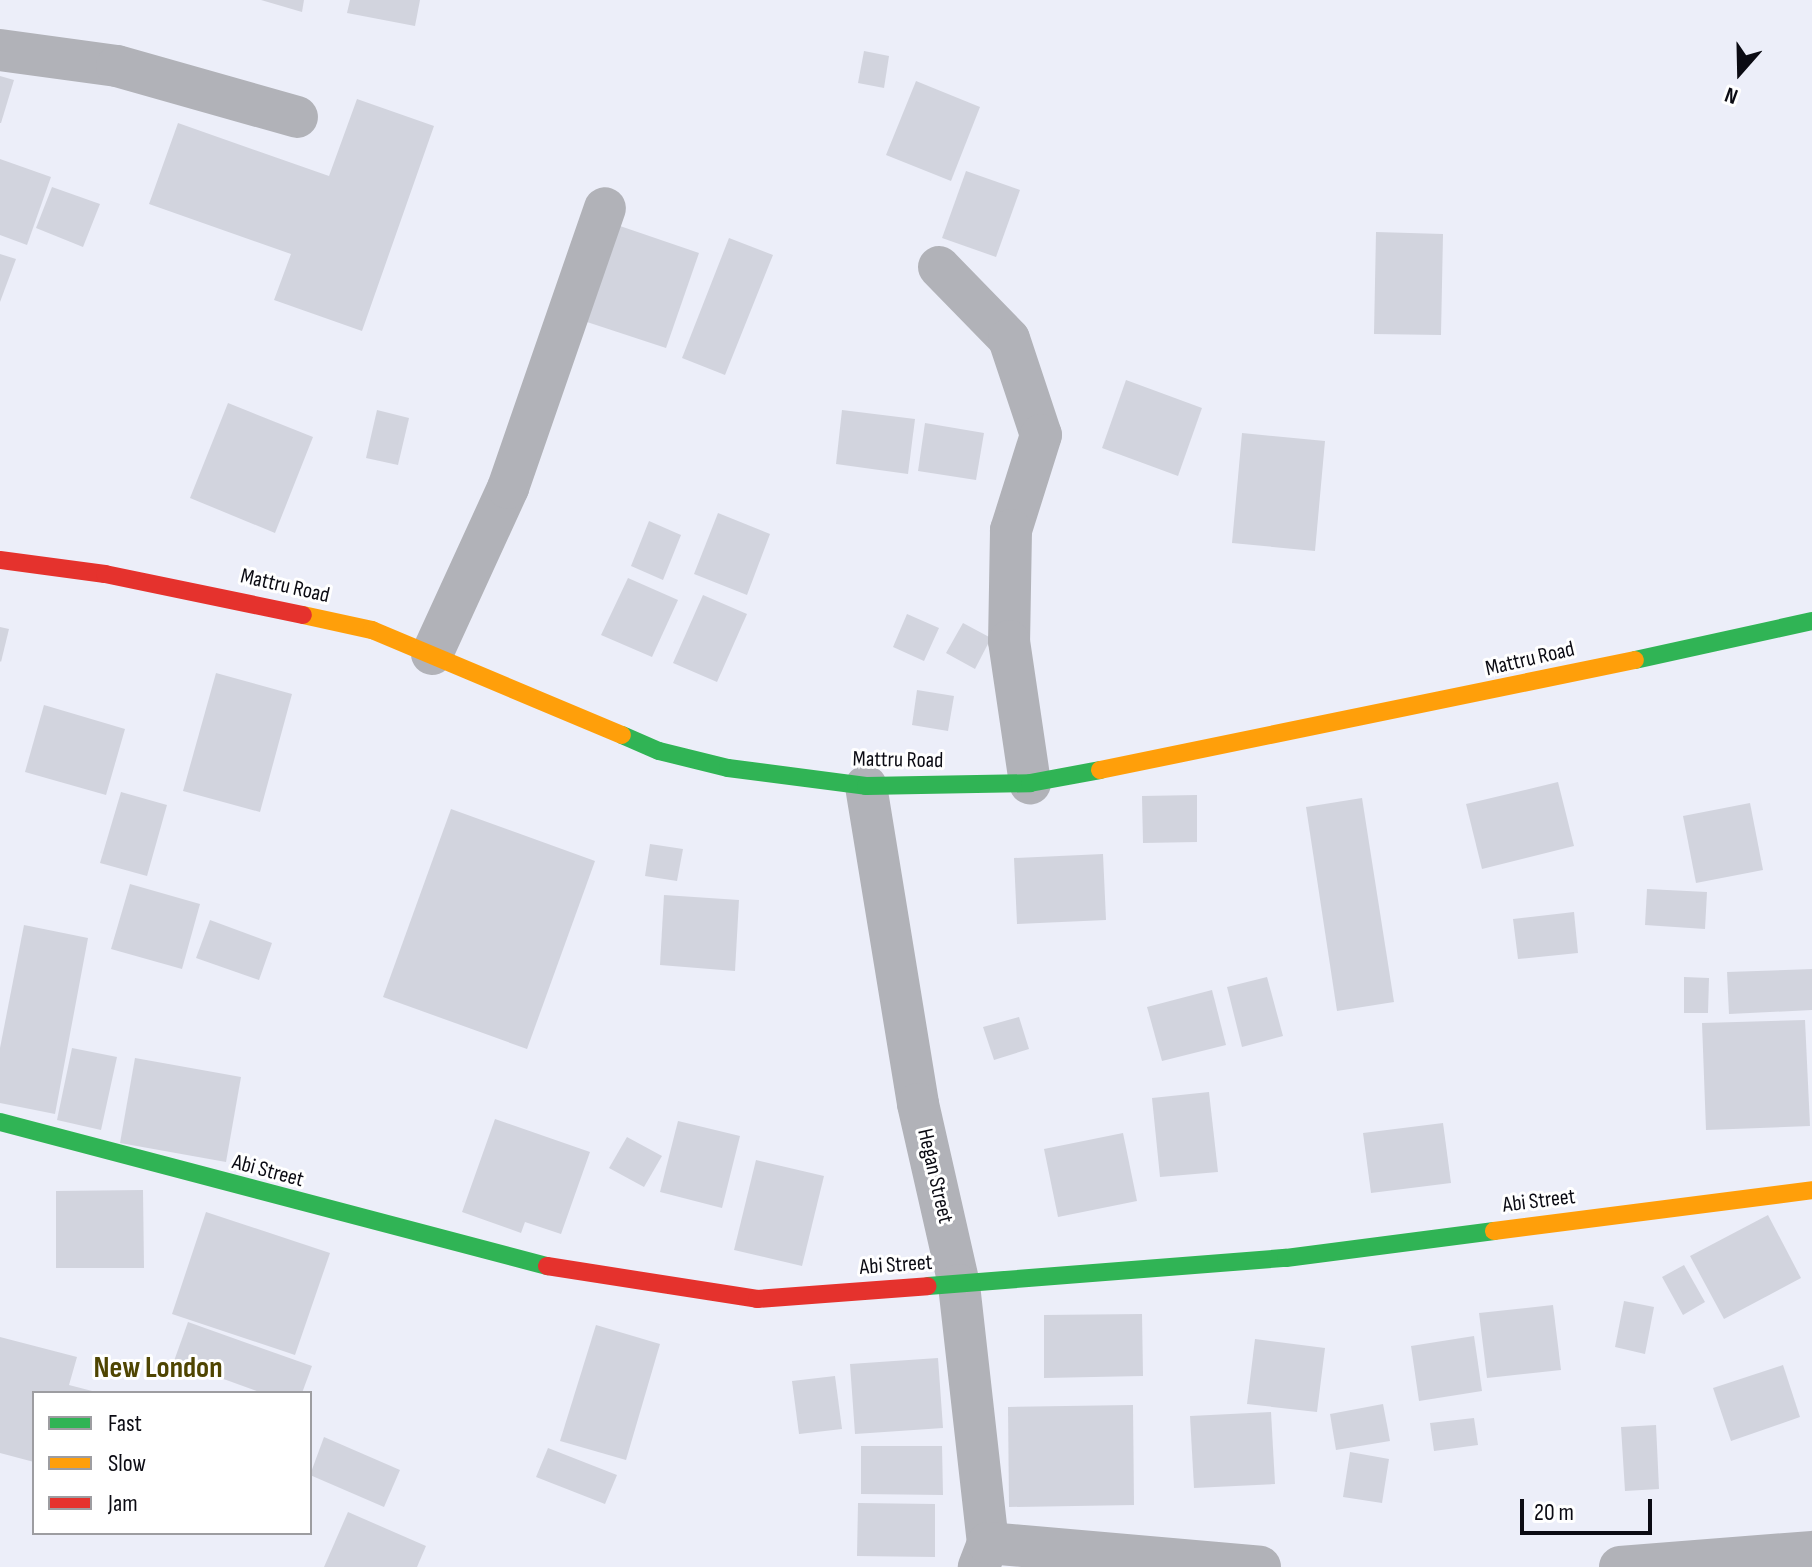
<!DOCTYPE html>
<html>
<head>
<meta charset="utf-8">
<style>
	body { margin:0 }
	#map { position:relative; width:1812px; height:1567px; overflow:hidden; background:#eceef9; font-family:"Sofia Sans Condensed",sans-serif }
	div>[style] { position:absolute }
	.building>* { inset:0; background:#d2d4de }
	.street>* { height:42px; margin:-21px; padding:0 21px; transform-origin:21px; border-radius:21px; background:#b1b2b8 }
	.fast>* { height:18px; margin:-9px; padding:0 9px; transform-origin:9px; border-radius:9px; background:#30b455 }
	.slow>* { height:18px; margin:-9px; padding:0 9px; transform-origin:9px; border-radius:9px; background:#ff9f0a }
	.jam>* { height:18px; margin:-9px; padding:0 9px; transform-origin:9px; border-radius:9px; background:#e5322d }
	span { translate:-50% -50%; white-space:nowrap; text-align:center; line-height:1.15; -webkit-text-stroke:6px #fff; paint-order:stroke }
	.street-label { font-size:22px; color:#0b0b13 }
	.district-label { font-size:30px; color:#4f4501; font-weight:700 }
	.legend { position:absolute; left:32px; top:1391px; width:280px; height:144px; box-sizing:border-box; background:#fff; border:2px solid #9d9da1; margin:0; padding:10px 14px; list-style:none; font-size:24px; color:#0b0b13 }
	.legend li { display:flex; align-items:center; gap:16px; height:40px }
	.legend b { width:40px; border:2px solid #9d9da1 }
	.north { position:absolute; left:1700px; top:32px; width:80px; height:80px; -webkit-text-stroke:6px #fff; paint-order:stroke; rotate:200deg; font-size:22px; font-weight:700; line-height:32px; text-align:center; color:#0b0b13 }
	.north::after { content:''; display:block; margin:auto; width:28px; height:36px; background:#0b0b13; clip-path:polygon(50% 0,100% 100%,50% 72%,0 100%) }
	.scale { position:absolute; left:1520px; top:1499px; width:132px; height:36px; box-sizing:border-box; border:4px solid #0b0b13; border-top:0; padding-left:10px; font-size:24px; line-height:28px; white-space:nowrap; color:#0b0b13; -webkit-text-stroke:6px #fff; paint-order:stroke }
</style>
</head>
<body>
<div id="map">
	<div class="building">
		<div style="clip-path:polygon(261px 0,304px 0,302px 12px)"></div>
		<div style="clip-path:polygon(350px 0,420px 0,415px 26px,347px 13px)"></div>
		<div style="clip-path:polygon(864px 51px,889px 56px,884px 88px,858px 83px)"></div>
		<div style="clip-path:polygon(0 76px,14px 80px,1px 123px,0 123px)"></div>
		<div style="clip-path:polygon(916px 81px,980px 107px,951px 181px,886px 155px)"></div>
		<div style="clip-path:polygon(357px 99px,434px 126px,362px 331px,274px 300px,291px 254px,149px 204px,178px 123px,329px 176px)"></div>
		<div style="clip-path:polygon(0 159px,51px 177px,27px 245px,0 235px)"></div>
		<div style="clip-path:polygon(966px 171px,1020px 190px,996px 257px,942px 238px)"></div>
		<div style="clip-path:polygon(52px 187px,100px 204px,83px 247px,36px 228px)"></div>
		<div style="clip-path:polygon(620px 226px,699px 253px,666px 348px,587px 322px)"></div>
		<div style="clip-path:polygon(1376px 232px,1443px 234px,1441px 335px,1374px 334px)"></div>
		<div style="clip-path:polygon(729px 238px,773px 255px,725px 375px,682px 358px)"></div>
		<div style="clip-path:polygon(0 254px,16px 259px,0 302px)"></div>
		<div style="clip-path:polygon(1126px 380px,1202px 408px,1178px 476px,1102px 448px)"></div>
		<div style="clip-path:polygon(228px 403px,313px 437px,275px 533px,190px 498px)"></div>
		<div style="clip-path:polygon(377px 410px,409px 418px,398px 465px,366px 458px)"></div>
		<div style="clip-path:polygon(842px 410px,915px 419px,908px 474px,836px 464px)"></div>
		<div style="clip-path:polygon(925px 423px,984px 433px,976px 480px,918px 471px)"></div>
		<div style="clip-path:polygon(1242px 433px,1325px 441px,1315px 551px,1232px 543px)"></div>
		<div style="clip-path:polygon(718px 513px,770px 534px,747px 595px,694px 574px)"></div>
		<div style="clip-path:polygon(649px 521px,681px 535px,663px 580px,631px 566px)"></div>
		<div style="clip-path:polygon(628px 578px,678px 600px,652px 657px,601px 635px)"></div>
		<div style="clip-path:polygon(703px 595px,747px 614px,717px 682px,673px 663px)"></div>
		<div style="clip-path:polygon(907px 614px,939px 628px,924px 661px,893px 647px)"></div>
		<div style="clip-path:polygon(963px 623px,991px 638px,975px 669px,946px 653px)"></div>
		<div style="clip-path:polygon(0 627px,9px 629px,1px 662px,0 661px)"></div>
		<div style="clip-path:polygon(216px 673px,292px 694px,260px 812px,183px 791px)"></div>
		<div style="clip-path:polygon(917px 690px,954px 696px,948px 731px,912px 725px)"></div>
		<div style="clip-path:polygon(44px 705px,125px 729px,106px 795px,25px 772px)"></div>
		<div style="clip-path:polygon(1558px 782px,1574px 846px,1482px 869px,1466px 804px)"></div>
		<div style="clip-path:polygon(121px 792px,167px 805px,147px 876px,100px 863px)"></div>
		<div style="clip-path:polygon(1197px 795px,1197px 842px,1143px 843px,1142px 796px)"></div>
		<div style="clip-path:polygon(1362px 798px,1394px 1002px,1337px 1011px,1306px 807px)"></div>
		<div style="clip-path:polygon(1750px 803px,1763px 870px,1696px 883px,1683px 816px)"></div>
		<div style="clip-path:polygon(451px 809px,595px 861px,527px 1049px,383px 997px)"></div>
		<div style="clip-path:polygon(650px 844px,683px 849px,677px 881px,645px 876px)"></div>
		<div style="clip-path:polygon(1103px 854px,1106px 920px,1017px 924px,1014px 858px)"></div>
		<div style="clip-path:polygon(130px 884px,200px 904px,182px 969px,111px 949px)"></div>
		<div style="clip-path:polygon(1647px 889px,1707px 892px,1705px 929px,1645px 925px)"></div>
		<div style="clip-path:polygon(664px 895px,739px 900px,735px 971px,660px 965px)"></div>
		<div style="clip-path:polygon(1574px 912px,1578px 953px,1518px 959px,1513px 919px)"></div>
		<div style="clip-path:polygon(210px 920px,272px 943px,259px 980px,196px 958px)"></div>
		<div style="clip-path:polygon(24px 925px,88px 938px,55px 1114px,0 1103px,0 1048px)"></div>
		<div style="clip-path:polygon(1812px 969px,1812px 1010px,1729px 1014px,1727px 972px)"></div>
		<div style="clip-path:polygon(1267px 977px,1283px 1036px,1242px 1047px,1227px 987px)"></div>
		<div style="clip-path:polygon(1684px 977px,1709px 978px,1708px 1013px,1684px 1013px)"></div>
		<div style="clip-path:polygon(1212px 990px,1226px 1045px,1162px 1061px,1147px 1007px)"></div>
		<div style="clip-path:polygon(1019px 1017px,1029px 1049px,994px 1060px,983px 1027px)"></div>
		<div style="clip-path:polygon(1805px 1020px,1810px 1126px,1706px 1130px,1702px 1023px)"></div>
		<div style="clip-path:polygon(72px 1048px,117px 1057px,101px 1130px,57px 1120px)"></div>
		<div style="clip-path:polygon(135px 1058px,241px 1077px,226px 1162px,120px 1143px)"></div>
		<div style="clip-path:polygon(1209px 1092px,1218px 1172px,1160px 1177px,1152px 1098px)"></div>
		<div style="clip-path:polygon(495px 1119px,590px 1152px,561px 1234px,525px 1222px,521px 1233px,462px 1212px)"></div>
		<div style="clip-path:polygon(678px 1121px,740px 1136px,722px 1208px,660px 1192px)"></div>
		<div style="clip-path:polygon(1443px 1123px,1451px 1183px,1371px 1193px,1363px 1133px)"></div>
		<div style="clip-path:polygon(1123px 1133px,1137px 1201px,1058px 1217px,1044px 1149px)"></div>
		<div style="clip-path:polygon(627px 1137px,662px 1156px,644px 1187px,609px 1168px)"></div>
		<div style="clip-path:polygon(756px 1160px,824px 1176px,802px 1266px,734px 1250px)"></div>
		<div style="clip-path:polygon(143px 1190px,144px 1268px,56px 1268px,56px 1191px)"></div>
		<div style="clip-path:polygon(206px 1212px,330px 1253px,295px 1355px,172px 1314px)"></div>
		<div style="clip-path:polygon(1768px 1215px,1801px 1278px,1724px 1319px,1690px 1256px)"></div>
		<div style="clip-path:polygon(1684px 1265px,1705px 1302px,1683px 1315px,1662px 1277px)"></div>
		<div style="clip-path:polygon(1624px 1301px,1654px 1307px,1645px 1354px,1615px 1347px)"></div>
		<div style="clip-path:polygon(1553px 1305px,1561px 1370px,1487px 1378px,1479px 1313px)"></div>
		<div style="clip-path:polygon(1142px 1314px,1143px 1376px,1044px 1378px,1044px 1315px)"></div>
		<div style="clip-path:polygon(188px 1322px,312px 1366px,302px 1393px,262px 1393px,174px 1361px)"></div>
		<div style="clip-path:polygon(596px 1325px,660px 1344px,626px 1460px,560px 1441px)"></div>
		<div style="clip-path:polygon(1474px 1336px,1482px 1391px,1419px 1401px,1411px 1346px)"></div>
		<div style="clip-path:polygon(0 1337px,77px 1357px,69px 1385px,96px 1392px,34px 1393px,34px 1462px,0 1453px)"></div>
		<div style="clip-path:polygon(1255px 1339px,1325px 1348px,1317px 1412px,1247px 1404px)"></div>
		<div style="clip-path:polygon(938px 1358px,943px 1428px,855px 1434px,850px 1364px)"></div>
		<div style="clip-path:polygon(1783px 1365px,1800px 1417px,1731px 1441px,1713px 1388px)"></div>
		<div style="clip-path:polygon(835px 1376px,842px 1429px,799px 1434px,792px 1381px)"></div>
		<div style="clip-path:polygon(1383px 1404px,1390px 1441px,1336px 1450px,1330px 1414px)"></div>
		<div style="clip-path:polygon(1133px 1405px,1134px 1505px,1009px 1507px,1008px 1407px)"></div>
		<div style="clip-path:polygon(1271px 1412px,1275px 1484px,1194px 1488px,1190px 1416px)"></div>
		<div style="clip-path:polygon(1474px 1418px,1478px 1445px,1434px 1451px,1430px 1423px)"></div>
		<div style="clip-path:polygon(1656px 1425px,1659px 1489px,1625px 1491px,1621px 1427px)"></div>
		<div style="clip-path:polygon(324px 1437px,400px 1470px,384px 1507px,310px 1475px)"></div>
		<div style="clip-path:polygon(861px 1446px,942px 1446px,943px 1495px,861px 1494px)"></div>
		<div style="clip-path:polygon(548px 1448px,617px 1475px,605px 1504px,536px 1477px)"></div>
		<div style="clip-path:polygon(1350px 1452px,1389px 1459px,1382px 1503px,1343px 1497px)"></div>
		<div style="clip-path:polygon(858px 1503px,935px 1504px,935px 1557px,857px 1556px)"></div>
		<div style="clip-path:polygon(348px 1512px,426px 1546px,417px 1567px,324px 1567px)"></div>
	</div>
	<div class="street">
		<div style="left:0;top:50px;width:118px;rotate:7.8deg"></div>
		<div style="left:117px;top:66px;width:187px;rotate:15.8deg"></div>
		<div style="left:939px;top:267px;width:100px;rotate:45.8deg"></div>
		<div style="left:1009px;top:339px;width:101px;rotate:71.6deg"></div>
		<div style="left:1041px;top:435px;width:100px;rotate:107.5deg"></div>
		<div style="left:1011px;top:530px;width:111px;rotate:91deg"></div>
		<div style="left:1009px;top:641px;width:144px;rotate:81.6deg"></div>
		<div style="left:432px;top:654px;width:183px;rotate:-65.4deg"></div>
		<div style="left:508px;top:488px;width:296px;rotate:-70.9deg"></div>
		<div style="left:866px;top:786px;width:322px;rotate:80.7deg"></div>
		<div style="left:918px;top:1104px;width:186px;rotate:77.2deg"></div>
		<div style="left:959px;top:1285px;width:260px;rotate:83.6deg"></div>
		<div style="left:988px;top:1543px;width:26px;rotate:111deg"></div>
		<div style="left:988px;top:1543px;width:273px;rotate:5deg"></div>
		<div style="left:1620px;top:1567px;width:193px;rotate:-4.5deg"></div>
	</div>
	<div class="fast">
		<div style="left:1635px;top:660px;width:181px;rotate:-12.4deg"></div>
		<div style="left:622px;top:735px;width:40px;rotate:23.4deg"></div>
		<div style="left:659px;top:751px;width:71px;rotate:13.8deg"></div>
		<div style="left:728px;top:768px;width:139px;rotate:7.4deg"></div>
		<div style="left:866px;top:786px;width:164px;rotate:-1deg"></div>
		<div style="left:1030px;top:783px;width:71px;rotate:-10.5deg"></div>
		<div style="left:0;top:1122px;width:566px;rotate:14.75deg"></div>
		<div style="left:928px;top:1286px;width:359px;rotate:-4.5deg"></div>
		<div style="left:1286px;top:1258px;width:210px;rotate:-7.4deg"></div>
	</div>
	<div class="slow">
		<div style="left:303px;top:615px;width:71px;rotate:12.3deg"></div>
		<div style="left:372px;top:630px;width:271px;rotate:22.8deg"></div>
		<div style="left:1100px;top:770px;width:546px;rotate:-11.62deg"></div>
		<div style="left:1494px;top:1231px;width:321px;rotate:-7.3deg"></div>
	</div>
	<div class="jam">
		<div style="left:0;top:560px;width:106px;rotate:7.6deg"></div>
		<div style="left:105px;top:574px;width:202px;rotate:11.7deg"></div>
		<div style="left:547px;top:1266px;width:213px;rotate:8.9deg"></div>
		<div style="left:757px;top:1299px;width:171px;rotate:-4.3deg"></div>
	</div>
	<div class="street-label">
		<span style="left:285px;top:586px;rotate:13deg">Mattru Road</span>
		<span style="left:1530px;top:659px;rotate:-13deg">Mattru Road</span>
		<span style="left:898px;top:760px;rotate:1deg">Mattru Road</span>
		<span style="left:268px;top:1171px;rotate:15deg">Abi Street</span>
		<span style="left:935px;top:1176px;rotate:77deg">Hegan Street</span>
		<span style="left:1539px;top:1201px;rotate:-7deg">Abi Street</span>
		<span style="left:896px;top:1265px;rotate:-4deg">Abi Street</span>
	</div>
	<div class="district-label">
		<span style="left:158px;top:1368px">New London</span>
	</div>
	<ul class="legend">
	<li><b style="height:10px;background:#30b455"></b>Fast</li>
	<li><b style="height:10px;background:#ff9f0a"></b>Slow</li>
	<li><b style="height:10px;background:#e5322d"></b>Jam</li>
	</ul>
	<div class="north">N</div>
	<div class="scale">20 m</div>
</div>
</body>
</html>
